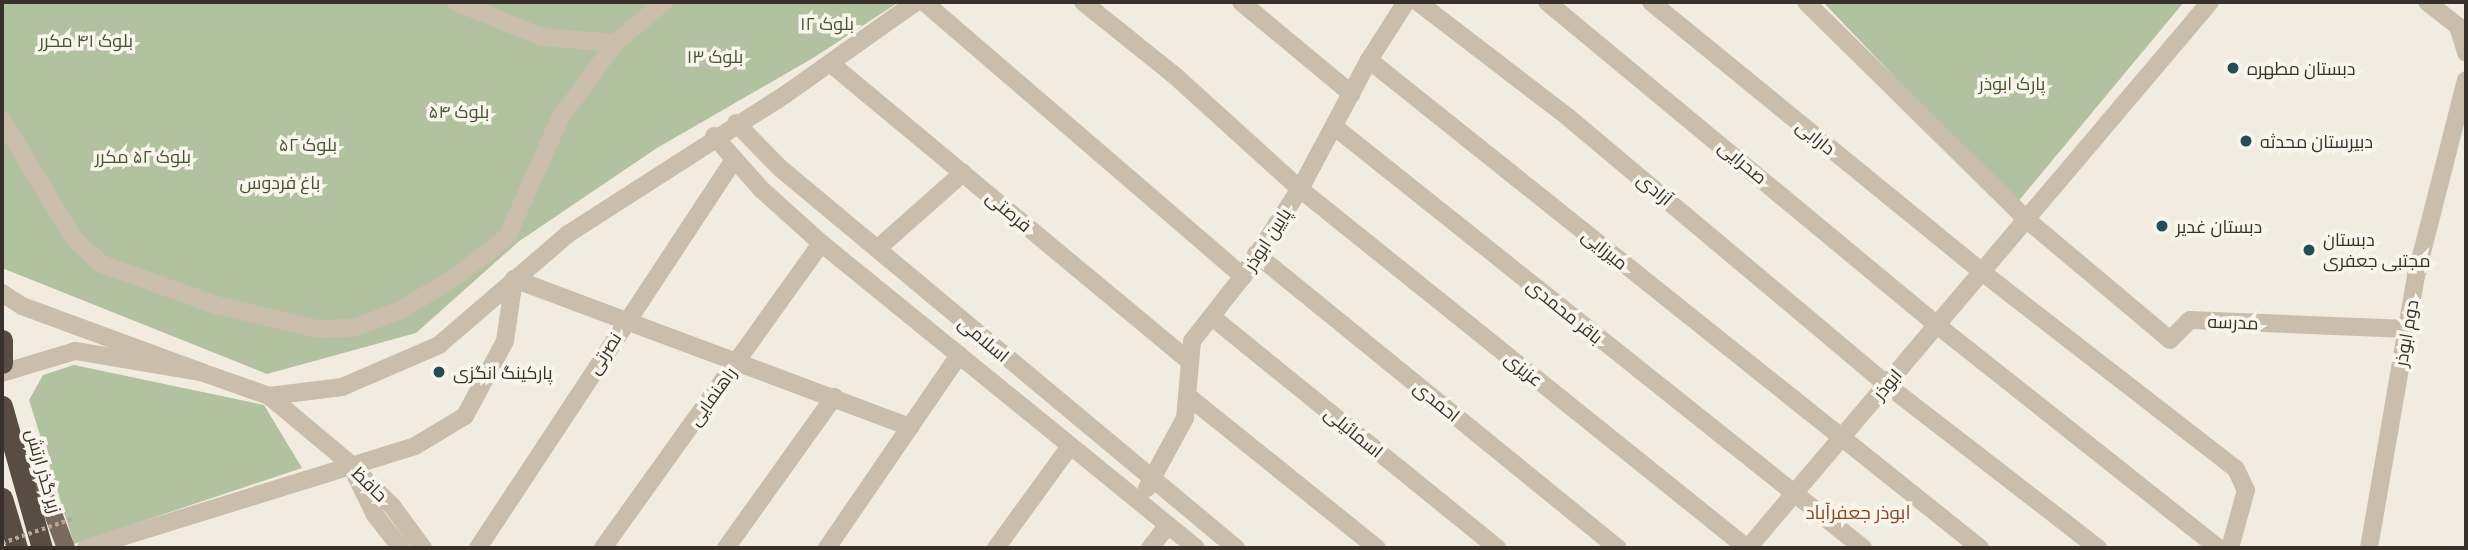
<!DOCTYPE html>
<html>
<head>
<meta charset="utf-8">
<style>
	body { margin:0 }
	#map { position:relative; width:2468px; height:550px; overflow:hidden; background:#f2ece0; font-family:Ubuntu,Cairo,sans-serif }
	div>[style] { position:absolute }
	.green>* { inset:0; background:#b2c1a0 }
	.minor>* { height:18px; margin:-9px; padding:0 9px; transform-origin:9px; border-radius:9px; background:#cabdac }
	.major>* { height:18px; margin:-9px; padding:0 9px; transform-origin:9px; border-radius:9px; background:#796a5d }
	.highway>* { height:21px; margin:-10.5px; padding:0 10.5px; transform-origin:10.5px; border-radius:10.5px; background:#594c42 }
	.path-bridge>* { height:3.5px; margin-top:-1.75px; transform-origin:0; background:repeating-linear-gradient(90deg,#b6a896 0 3.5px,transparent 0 7px) }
	.dots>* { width:19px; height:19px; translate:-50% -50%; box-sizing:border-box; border:4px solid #faf5ec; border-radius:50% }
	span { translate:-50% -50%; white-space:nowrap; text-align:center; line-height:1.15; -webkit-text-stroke:7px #faf5ec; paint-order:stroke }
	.park-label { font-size:18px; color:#435530 }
	.poi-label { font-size:18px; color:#38312b }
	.left { translate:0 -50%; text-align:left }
	.street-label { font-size:18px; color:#38312b }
	.neighbourhood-label { font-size:19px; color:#834828 }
	.frame { position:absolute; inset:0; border:4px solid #38312b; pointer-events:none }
</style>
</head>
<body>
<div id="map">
	<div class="green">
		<div style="clip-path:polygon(2px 2px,899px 2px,813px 58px,657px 148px,518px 242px,416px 333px,267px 374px,2px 268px)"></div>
		<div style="clip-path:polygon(1823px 2px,2184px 2px,2016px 204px)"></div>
		<div style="clip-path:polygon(74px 365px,264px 405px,302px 468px,74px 544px,29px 400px,43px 375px)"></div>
	</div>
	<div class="minor">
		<div style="left:456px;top:2px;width:93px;rotate:22.1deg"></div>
		<div style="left:542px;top:37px;width:73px;rotate:4.7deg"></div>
		<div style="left:924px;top:2px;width:421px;rotate:40.7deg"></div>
		<div style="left:1083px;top:2px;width:115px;rotate:38.7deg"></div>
		<div style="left:1173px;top:74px;width:171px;rotate:42.2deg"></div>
		<div style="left:1300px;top:189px;width:573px;rotate:38.77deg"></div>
		<div style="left:1241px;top:2px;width:144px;rotate:39.7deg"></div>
		<div style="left:1418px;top:2px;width:190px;rotate:37.5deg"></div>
		<div style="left:1569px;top:118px;width:415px;rotate:40deg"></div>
		<div style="left:1887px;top:385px;width:267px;rotate:37.7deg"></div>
		<div style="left:1547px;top:2px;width:506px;rotate:39.63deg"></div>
		<div style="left:1937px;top:325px;width:359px;rotate:38.4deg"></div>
		<div style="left:1651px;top:2px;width:427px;rotate:39.2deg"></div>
		<div style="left:1982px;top:272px;width:321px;rotate:37.8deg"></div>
		<div style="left:2236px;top:469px;width:23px;rotate:65deg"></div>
		<div style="left:2246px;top:490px;width:60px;rotate:105.4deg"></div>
		<div style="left:1806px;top:2px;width:309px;rotate:44.6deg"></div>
		<div style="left:2026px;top:219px;width:188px;rotate:40deg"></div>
		<div style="left:2170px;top:340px;width:28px;rotate:-45deg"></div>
		<div style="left:2190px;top:320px;width:217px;rotate:2.4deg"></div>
		<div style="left:2427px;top:2px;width:39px;rotate:38deg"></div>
		<div style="left:2458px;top:26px;width:28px;rotate:73deg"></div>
		<div style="left:1369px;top:60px;width:782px;rotate:38.61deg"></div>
		<div style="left:830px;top:63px;width:464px;rotate:39.7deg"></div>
		<div style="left:2px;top:120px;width:140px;rotate:58.7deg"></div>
		<div style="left:75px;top:240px;width:36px;rotate:42deg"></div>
		<div style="left:102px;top:264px;width:121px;rotate:19.8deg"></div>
		<div style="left:216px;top:305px;width:105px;rotate:13.2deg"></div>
		<div style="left:318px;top:329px;width:35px;rotate:-2deg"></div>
		<div style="left:353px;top:328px;width:49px;rotate:-20.3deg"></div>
		<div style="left:399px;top:311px;width:68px;rotate:-31.1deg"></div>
		<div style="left:457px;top:276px;width:63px;rotate:-38deg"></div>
		<div style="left:507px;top:237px;width:128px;rotate:-66deg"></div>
		<div style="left:559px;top:120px;width:95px;rotate:-54deg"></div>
		<div style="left:615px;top:43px;width:64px;rotate:-39.9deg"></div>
		<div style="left:736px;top:123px;width:63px;rotate:45.6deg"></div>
		<div style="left:780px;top:168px;width:594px;rotate:39.81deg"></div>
		<div style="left:1336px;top:128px;width:674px;rotate:38.55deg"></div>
		<div style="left:714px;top:136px;width:71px;rotate:48.4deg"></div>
		<div style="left:761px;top:189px;width:81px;rotate:42deg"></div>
		<div style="left:821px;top:243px;width:483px;rotate:39.1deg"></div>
		<div style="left:877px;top:249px;width:115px;rotate:-41.5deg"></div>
		<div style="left:1256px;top:254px;width:466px;rotate:39.1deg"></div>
		<div style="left:2px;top:293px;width:24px;rotate:33deg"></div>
		<div style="left:22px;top:306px;width:191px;rotate:20.2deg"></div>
		<div style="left:201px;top:372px;width:128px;rotate:-170.5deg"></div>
		<div style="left:75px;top:351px;width:76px;rotate:163.2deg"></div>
		<div style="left:1212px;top:317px;width:367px;rotate:39deg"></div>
		<div style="left:201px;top:372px;width:72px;rotate:19.4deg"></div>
		<div style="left:269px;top:396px;width:74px;rotate:-7deg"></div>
		<div style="left:342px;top:387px;width:106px;rotate:-23.4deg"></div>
		<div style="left:439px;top:345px;width:170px;rotate:-40.7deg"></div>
		<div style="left:568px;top:234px;width:259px;rotate:-32.7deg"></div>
		<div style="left:786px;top:94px;width:159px;rotate:-35.3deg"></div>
		<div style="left:269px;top:396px;width:104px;rotate:39.9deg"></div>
		<div style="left:349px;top:463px;width:61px;rotate:45deg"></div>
		<div style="left:392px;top:506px;width:52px;rotate:53.6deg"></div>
		<div style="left:1189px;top:397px;width:241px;rotate:38.8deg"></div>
		<div style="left:356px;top:476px;width:43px;rotate:64deg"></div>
		<div style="left:375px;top:515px;width:42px;rotate:51.8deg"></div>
		<div style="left:1147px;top:488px;width:80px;rotate:-61.5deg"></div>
		<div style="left:1185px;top:418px;width:77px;rotate:-84.8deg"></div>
		<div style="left:1192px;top:341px;width:83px;rotate:-51.9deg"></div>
		<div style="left:1243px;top:276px;width:104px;rotate:-56.8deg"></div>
		<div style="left:1300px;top:189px;width:146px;rotate:-61.9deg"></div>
		<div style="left:1369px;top:60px;width:69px;rotate:-57.5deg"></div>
		<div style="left:86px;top:548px;width:344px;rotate:-17.2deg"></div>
		<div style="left:415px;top:446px;width:58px;rotate:-31deg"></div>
		<div style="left:465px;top:416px;width:85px;rotate:-61.9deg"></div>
		<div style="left:505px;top:341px;width:63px;rotate:-81.7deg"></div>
		<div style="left:514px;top:279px;width:423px;rotate:20.5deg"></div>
		<div style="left:478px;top:548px;width:465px;rotate:-56.6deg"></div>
		<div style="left:603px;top:548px;width:375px;rotate:-54.4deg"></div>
		<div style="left:726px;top:548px;width:186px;rotate:-54.4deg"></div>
		<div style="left:827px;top:548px;width:234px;rotate:-55.6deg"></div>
		<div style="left:996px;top:548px;width:126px;rotate:-54deg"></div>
		<div style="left:1150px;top:548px;width:29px;rotate:-52deg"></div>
		<div style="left:1748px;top:548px;width:715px;rotate:-49.76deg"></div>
		<div style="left:2369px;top:548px;width:276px;rotate:-80.2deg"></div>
		<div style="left:2416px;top:276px;width:202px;rotate:-75.7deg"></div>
	</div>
	<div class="major">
		<div style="left:21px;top:471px;width:43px;rotate:48.8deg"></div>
		<div style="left:49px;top:503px;width:48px;rotate:69.3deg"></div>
	</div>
	<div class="highway">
		<div style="left:2px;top:340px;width:23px;rotate:90deg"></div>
		<div style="left:2px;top:406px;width:148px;rotate:74.3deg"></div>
		<div style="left:2px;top:498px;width:52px;rotate:73.3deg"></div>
	</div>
	<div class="path-bridge">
		<div style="left:2px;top:543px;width:74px;rotate:-18.9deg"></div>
	</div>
	<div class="dots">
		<div style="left:2233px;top:68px;background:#224e58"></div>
		<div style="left:2246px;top:141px;background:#224e58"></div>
		<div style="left:2162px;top:226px;background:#224e58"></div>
		<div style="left:2309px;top:250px;background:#224e58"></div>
		<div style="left:439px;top:372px;background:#224e58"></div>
	</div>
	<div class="park-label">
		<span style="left:827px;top:23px">بلوک ۱۲</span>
		<span style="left:86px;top:40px">بلوک ۴۱ مکرر</span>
		<span style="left:715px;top:56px">بلوک ۱۳</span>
		<span style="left:2012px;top:83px">پارک ابوذر</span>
		<span style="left:459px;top:111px">بلوک ۵۴</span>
		<span style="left:308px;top:144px">بلوک ۵۲</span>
		<span style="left:143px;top:156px">بلوک ۵۲ مکرر</span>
		<span style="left:280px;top:182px">باغ فردوس</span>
	</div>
	<div class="poi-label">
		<span class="left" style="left:2247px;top:68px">دبستان مطهره</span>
		<span class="left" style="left:2260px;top:141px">دبیرستان محدثه</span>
		<span class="left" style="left:2176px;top:226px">دبستان غدیر</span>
		<span class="left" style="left:2323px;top:250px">دبستان<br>مجتبی جعفری</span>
		<span class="left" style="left:453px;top:372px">پارکینگ انگزی</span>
	</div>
	<div class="street-label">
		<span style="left:1816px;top:137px;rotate:39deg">دارابی</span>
		<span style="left:1743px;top:162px;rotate:40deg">صحرایی</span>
		<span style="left:1655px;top:189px;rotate:40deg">آزادی</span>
		<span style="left:1009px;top:211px;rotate:40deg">فرصتی</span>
		<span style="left:1267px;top:239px;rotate:-57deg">پایین ابوذر</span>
		<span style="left:1605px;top:249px;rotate:39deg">میرزایی</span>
		<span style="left:1565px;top:311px;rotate:39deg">باقر محمدی</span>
		<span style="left:2233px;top:322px;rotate:2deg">مدرسه</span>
		<span style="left:2406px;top:333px;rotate:-80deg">دوم ابوذر</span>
		<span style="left:984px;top:339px;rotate:40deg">اسلامی</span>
		<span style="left:604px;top:353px;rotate:-57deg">نصرتی</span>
		<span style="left:1524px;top:369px;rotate:39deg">عزیزی</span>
		<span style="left:1887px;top:384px;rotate:-50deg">ابوذر</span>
		<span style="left:712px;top:396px;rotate:-54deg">راهنمایی</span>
		<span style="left:1437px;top:401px;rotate:39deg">احمدی</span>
		<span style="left:1354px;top:432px;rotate:39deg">اسمائیلی</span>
		<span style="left:44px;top:471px;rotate:74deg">زیر گذر ارتش</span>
		<span style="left:370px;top:484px;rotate:44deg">حافظ</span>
	</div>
	<div class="neighbourhood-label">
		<span style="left:1858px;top:513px">ابوذر جعفرآباد</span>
	</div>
	<div class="frame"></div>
</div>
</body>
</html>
